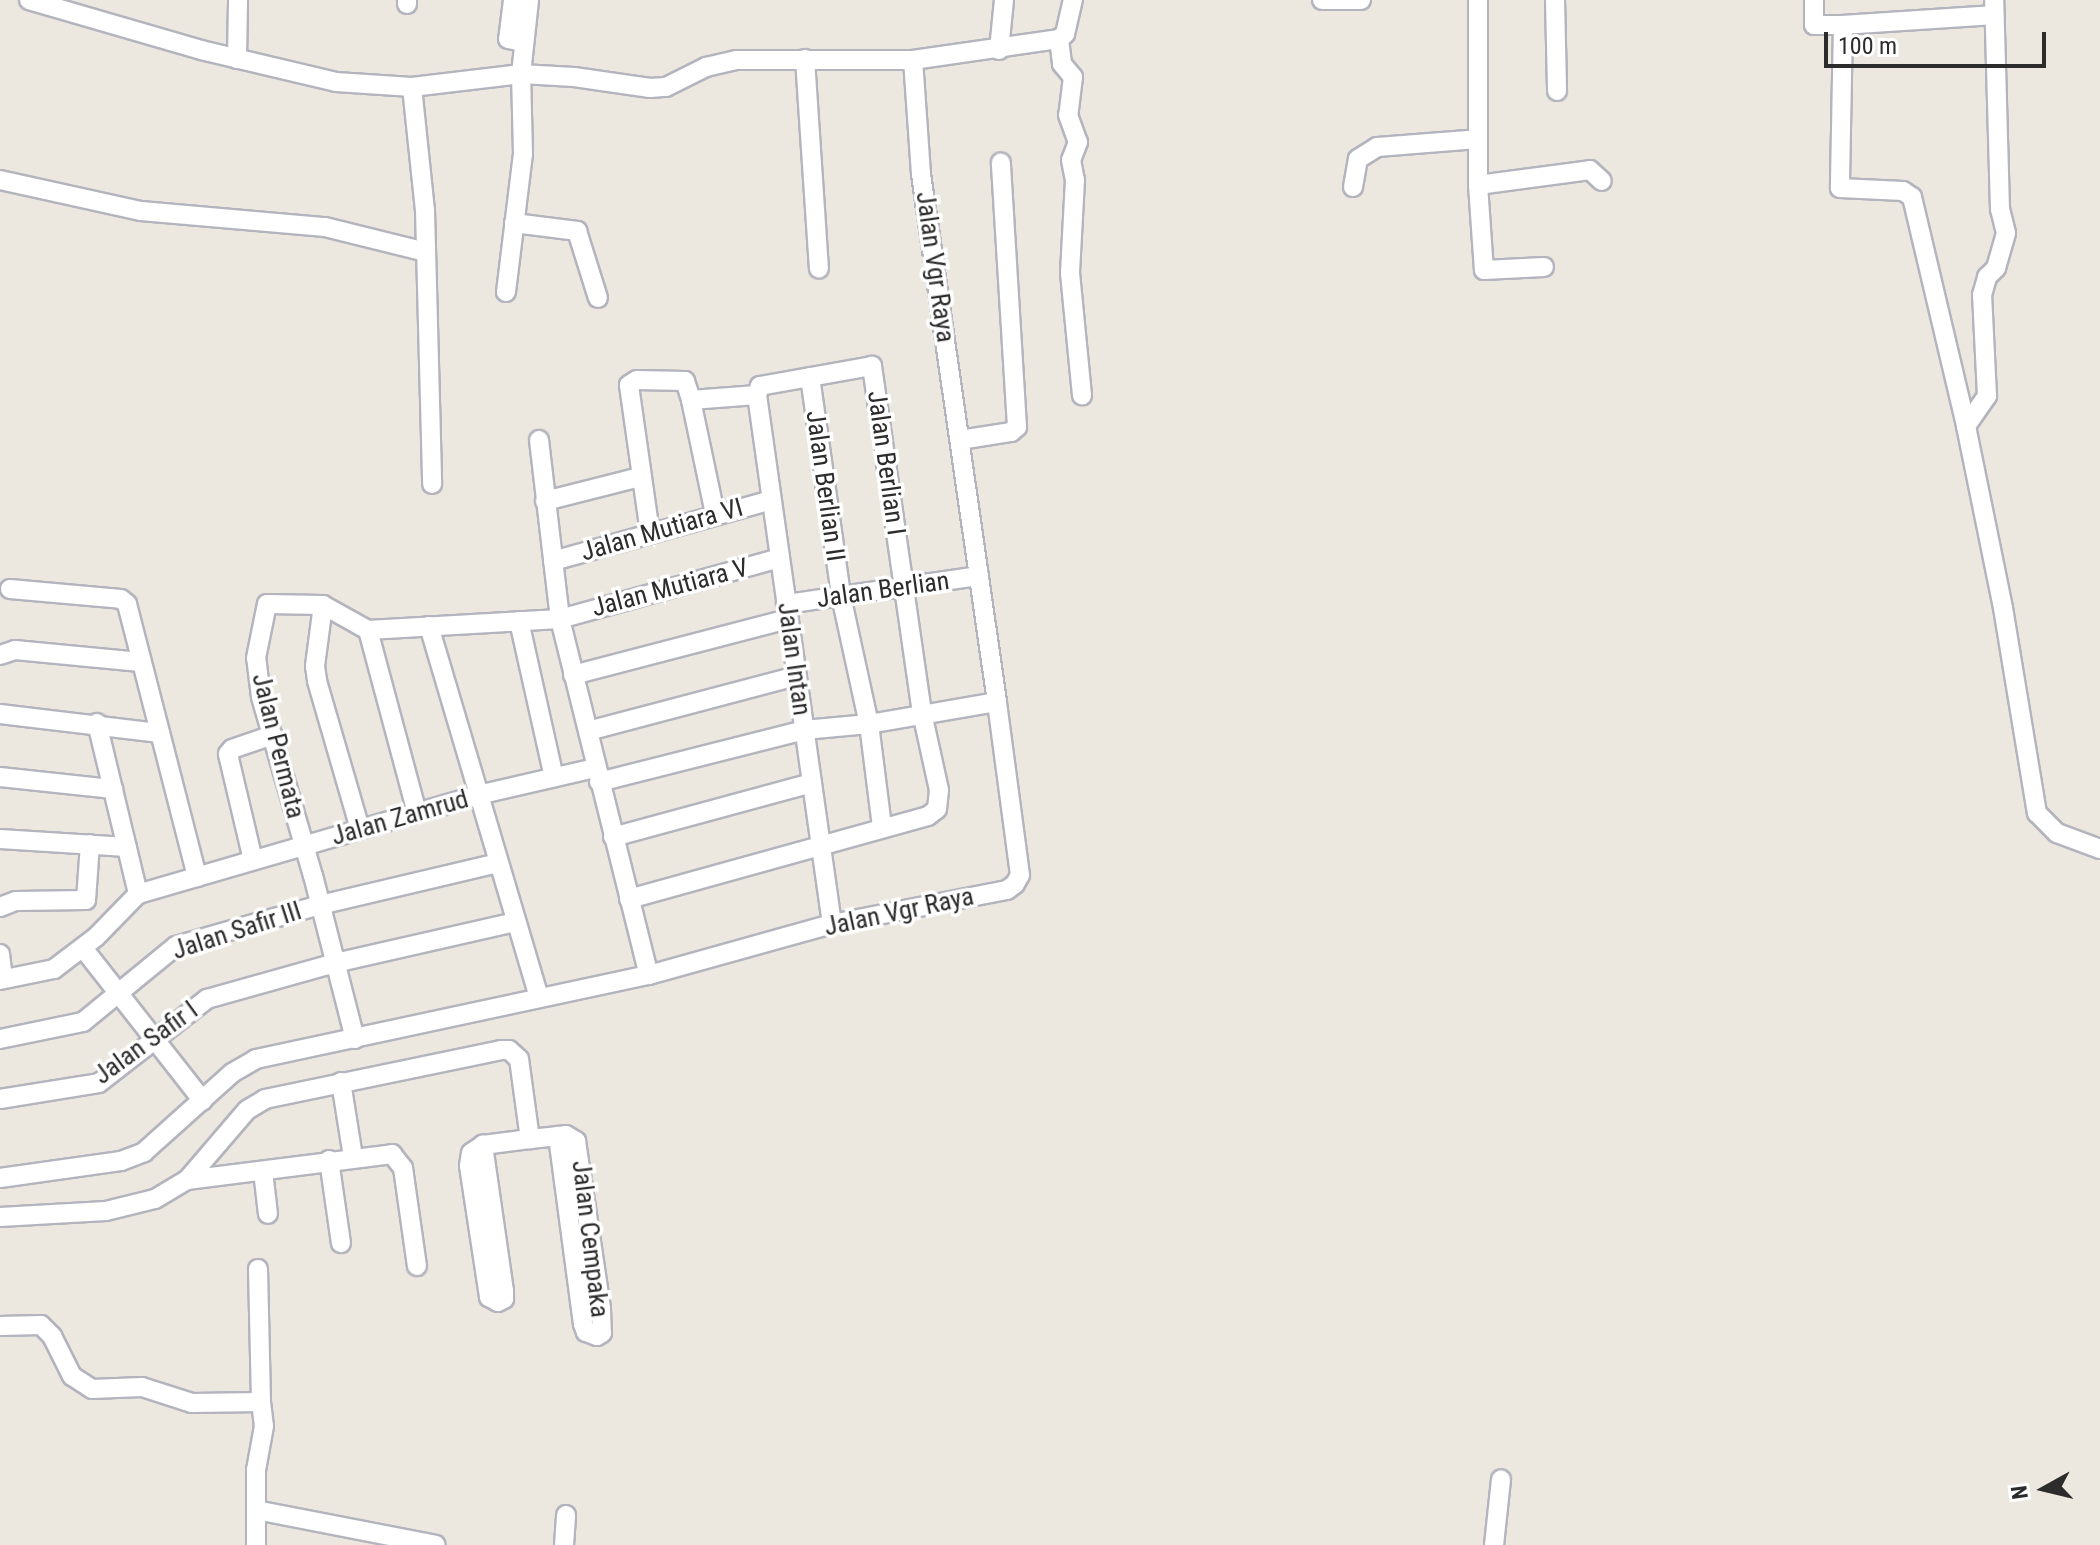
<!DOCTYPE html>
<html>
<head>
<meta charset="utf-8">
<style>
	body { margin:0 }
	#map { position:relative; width:2100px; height:1545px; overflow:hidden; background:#ede8df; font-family:"Roboto Condensed",sans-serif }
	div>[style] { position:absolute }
	.roads { filter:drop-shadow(2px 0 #b3b4be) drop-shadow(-2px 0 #b3b4be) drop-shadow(0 2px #b3b4be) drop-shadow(0 -2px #b3b4be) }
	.minor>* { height:18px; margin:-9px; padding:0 9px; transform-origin:9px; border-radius:9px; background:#fff }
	span { translate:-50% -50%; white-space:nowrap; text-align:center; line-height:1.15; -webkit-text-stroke:7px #fff; paint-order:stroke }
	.street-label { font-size:26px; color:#2c2c2c }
	.north { position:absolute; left:2004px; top:1449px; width:80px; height:80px; -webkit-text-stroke:6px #fff; paint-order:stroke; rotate:262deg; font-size:22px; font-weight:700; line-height:32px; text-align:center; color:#2c2c2c }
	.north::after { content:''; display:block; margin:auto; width:28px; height:36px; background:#2c2c2c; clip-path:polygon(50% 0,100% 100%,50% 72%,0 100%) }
	.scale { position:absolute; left:1824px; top:32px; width:222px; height:36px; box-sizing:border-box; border:4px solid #2c2c2c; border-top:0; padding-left:10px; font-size:24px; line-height:28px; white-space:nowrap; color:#2c2c2c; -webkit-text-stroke:6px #fff; paint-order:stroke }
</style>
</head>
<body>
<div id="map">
	<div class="roads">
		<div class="minor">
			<div style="left:29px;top:0;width:179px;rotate:16.2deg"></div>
			<div style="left:201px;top:50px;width:139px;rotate:13.3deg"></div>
			<div style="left:336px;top:82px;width:76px;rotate:3.8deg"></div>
			<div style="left:412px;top:87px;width:110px;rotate:-6.8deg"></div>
			<div style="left:521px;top:74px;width:53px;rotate:3.2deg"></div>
			<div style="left:574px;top:77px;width:77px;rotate:8.2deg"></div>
			<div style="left:650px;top:88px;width:16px;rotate:-4deg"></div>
			<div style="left:666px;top:87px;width:45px;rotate:-26.6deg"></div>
			<div style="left:706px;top:67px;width:31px;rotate:-13deg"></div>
			<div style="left:736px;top:60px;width:177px"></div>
			<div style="left:913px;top:60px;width:148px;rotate:-8.2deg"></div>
			<div style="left:1059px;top:39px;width:8px;rotate:-40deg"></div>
			<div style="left:1065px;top:34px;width:35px;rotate:-77deg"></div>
			<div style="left:513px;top:0;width:39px;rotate:97deg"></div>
			<div style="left:508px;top:39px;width:15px;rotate:11deg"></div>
			<div style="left:1322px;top:0;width:39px"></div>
			<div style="left:1478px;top:0;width:185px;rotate:90deg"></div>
			<div style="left:1478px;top:185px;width:113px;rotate:-7.6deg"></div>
			<div style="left:1590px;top:170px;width:16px;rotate:43deg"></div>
			<div style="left:1555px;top:0;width:91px;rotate:88.7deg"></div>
			<div style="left:1814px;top:0;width:25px;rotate:90deg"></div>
			<div style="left:1814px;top:25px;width:29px"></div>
			<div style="left:1843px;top:25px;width:163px;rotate:91.1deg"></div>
			<div style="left:1840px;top:188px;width:63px;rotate:2.7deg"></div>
			<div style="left:1903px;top:191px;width:11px;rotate:34deg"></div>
			<div style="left:1912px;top:197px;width:235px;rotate:76.7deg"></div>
			<div style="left:1966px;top:426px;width:186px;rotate:78.5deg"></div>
			<div style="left:2003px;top:608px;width:208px;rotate:80.6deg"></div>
			<div style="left:2037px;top:813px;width:28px;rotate:45deg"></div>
			<div style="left:2057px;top:833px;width:46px;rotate:20.4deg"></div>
			<div style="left:407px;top:4px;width:4px;rotate:-90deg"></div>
			<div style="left:1843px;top:25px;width:151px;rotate:-3.8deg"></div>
			<div style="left:1059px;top:39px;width:25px;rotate:83deg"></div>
			<div style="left:1062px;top:64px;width:17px;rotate:50deg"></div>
			<div style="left:1073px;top:77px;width:38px;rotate:97deg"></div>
			<div style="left:1068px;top:115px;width:29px;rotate:70deg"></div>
			<div style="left:1078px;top:142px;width:19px;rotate:111deg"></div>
			<div style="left:1071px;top:160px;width:20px;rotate:79deg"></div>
			<div style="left:1075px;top:180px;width:93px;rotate:93.1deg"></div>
			<div style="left:1070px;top:273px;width:123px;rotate:84.4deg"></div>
			<div style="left:999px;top:50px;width:50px;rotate:-84.3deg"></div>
			<div style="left:237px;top:59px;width:59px;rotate:-89deg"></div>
			<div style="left:805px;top:59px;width:210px;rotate:86.2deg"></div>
			<div style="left:412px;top:87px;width:124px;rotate:84deg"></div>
			<div style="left:425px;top:210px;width:274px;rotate:88.5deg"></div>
			<div style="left:0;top:180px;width:144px;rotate:12.4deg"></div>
			<div style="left:141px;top:211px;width:185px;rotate:5deg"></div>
			<div style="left:325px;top:227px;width:104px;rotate:13.9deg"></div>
			<div style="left:1478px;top:185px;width:85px;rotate:86deg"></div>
			<div style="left:1484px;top:270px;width:60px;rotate:-2.9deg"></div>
			<div style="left:1353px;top:187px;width:28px;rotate:-80deg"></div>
			<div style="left:1358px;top:159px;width:22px;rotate:-32deg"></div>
			<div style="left:1377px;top:147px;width:101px;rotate:-4.5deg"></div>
			<div style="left:514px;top:223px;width:64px;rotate:7.2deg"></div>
			<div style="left:577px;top:231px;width:70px;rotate:72.6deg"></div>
			<div style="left:506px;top:292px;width:139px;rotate:-83deg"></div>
			<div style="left:523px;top:154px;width:80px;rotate:-91.4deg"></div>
			<div style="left:521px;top:74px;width:74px;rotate:-83.8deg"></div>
			<div style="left:810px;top:377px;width:221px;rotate:81.9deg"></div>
			<div style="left:841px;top:596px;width:131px;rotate:77.7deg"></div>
			<div style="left:869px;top:724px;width:104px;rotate:82.8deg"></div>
			<div style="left:757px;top:395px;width:534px;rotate:81.93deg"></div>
			<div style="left:1966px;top:426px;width:37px;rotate:-55deg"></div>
			<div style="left:1987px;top:396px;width:101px;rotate:-92.8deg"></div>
			<div style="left:1982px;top:295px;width:19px;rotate:-74deg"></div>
			<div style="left:1987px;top:277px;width:13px;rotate:-45deg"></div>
			<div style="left:1996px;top:268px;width:36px;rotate:-74deg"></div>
			<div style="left:2006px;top:233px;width:25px;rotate:-104deg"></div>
			<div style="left:2000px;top:209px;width:209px;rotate:-91.6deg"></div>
			<div style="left:539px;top:440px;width:180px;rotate:83.3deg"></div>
			<div style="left:560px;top:619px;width:367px;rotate:76deg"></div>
			<div style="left:960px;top:440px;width:52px;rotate:-8.9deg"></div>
			<div style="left:1011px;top:432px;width:8px;rotate:-40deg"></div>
			<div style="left:1017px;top:427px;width:265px;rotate:-93.5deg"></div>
			<div style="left:545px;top:501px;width:98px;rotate:-14.2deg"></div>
			<div style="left:715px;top:514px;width:116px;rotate:-101.9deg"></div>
			<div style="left:691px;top:400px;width:66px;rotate:-4.3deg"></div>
			<div style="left:650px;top:533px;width:149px;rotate:-98.1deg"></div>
			<div style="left:629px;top:385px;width:9px;rotate:-32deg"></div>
			<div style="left:637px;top:380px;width:48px;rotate:1.2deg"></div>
			<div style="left:685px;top:381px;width:20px;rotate:72deg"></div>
			<div style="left:553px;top:561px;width:226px;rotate:-15.6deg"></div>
			<div style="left:10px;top:589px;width:111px;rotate:5.1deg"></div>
			<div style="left:121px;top:599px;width:8px;rotate:40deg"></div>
			<div style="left:127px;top:604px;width:282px;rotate:75.6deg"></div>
			<div style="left:786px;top:604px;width:195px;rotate:-8.3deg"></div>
			<div style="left:323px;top:605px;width:62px;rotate:97.5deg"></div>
			<div style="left:315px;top:666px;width:15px;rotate:82deg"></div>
			<div style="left:317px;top:681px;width:154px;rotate:73.8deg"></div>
			<div style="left:519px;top:621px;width:160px;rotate:77.4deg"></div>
			<div style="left:429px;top:626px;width:388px;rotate:73.5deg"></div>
			<div style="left:368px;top:630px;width:189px;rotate:75deg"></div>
			<div style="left:0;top:655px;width:16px;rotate:-18deg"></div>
			<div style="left:15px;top:650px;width:126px;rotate:5.5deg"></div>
			<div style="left:573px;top:675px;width:222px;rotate:-14.6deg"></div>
			<div style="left:0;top:714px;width:161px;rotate:6.8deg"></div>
			<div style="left:97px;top:723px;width:176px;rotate:76.5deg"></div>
			<div style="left:588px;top:731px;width:215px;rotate:-14.8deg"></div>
			<div style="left:0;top:777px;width:114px;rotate:6.1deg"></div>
			<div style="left:599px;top:782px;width:211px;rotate:-14.2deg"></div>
			<div style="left:804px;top:730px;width:65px;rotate:-5.3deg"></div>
			<div style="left:869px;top:724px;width:130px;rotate:-9.8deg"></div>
			<div style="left:613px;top:837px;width:206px;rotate:-15.2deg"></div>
			<div style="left:0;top:839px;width:127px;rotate:3.6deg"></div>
			<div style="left:253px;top:860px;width:109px;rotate:-103.3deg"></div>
			<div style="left:228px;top:754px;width:6px;rotate:-51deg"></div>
			<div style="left:232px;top:749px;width:43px;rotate:-18.9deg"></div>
			<div style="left:629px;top:899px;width:310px;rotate:-15.5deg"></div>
			<div style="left:928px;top:816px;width:11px;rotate:-38deg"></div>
			<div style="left:937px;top:809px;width:19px;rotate:-84deg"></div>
			<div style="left:939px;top:790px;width:79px;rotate:-102.4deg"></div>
			<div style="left:922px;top:713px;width:351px;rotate:-98.2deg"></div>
			<div style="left:872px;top:366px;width:114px;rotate:169.9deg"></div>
			<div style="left:760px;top:386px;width:9px;rotate:108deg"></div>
			<div style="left:0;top:907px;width:17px;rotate:-21deg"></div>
			<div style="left:16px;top:901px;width:70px;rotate:-0.8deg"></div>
			<div style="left:86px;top:900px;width:56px;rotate:-85.9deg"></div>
			<div style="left:83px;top:948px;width:194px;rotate:51.9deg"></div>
			<div style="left:0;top:954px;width:25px;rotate:83deg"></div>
			<div style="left:0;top:980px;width:55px;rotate:-11.5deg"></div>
			<div style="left:54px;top:969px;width:53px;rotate:-37.3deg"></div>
			<div style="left:96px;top:937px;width:60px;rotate:-45.7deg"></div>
			<div style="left:138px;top:894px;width:354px;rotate:-16.2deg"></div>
			<div style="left:478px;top:795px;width:120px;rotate:-13deg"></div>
			<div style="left:0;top:1039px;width:85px;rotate:-11.6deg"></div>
			<div style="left:83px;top:1022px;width:120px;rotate:-39.3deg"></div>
			<div style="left:176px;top:946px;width:150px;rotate:-15.9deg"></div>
			<div style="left:320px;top:905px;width:183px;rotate:-13.3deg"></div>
			<div style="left:355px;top:1039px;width:168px;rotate:-104.4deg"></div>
			<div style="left:313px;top:876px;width:186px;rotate:-106.2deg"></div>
			<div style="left:261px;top:697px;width:39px;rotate:-97deg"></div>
			<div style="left:256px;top:658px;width:55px;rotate:-78.5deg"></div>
			<div style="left:267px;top:604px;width:56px;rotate:1deg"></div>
			<div style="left:323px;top:605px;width:51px;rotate:29.1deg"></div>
			<div style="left:368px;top:630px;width:192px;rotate:-3.3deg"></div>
			<div style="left:560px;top:619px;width:228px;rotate:-15.5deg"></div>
			<div style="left:341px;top:1082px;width:76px;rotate:80.9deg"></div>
			<div style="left:0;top:1099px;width:100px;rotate:-9.2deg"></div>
			<div style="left:99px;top:1083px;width:137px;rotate:-37.9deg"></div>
			<div style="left:207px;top:999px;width:133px;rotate:-15.7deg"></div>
			<div style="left:335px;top:963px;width:186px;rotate:-12.8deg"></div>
			<div style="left:483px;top:1145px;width:14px;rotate:146deg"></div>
			<div style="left:471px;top:1153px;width:13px;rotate:99deg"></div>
			<div style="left:469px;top:1166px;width:133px;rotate:81.3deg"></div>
			<div style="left:489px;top:1297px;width:10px;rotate:29deg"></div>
			<div style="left:498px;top:1302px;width:7px;rotate:-27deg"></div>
			<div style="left:504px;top:1299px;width:8px;rotate:-90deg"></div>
			<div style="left:504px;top:1291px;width:148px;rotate:-98.2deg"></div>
			<div style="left:483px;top:1145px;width:47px;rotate:-7.3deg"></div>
			<div style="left:530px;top:1139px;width:36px;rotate:-6deg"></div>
			<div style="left:566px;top:1135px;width:12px;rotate:31deg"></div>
			<div style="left:576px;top:1141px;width:170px;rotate:81.5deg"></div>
			<div style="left:601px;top:1309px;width:24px;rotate:88deg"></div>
			<div style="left:602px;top:1333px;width:6px;rotate:149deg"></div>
			<div style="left:597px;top:1336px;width:12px;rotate:-160deg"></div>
			<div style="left:586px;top:1332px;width:9px;rotate:-111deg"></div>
			<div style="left:583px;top:1324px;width:190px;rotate:-97.6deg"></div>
			<div style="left:329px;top:1160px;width:84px;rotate:81.8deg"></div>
			<div style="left:263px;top:1171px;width:43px;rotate:83.4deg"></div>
			<div style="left:0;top:1178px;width:122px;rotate:-8deg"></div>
			<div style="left:121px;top:1161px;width:25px;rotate:-21deg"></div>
			<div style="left:144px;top:1152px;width:118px;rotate:-41.9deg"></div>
			<div style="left:232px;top:1073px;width:28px;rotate:-30deg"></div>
			<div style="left:256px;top:1059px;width:402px;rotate:-12.1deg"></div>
			<div style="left:649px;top:975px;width:190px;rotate:-15.6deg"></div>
			<div style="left:832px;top:924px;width:178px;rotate:-11deg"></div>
			<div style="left:1007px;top:890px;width:10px;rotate:-37deg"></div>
			<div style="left:1015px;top:884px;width:10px;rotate:-61deg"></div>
			<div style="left:1020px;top:875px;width:175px;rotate:-97.6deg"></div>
			<div style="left:997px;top:702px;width:533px;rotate:-98.19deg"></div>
			<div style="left:921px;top:174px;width:114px;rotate:-94deg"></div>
			<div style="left:187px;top:1180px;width:92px;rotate:-49.4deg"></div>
			<div style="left:247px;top:1110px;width:21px;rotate:-31deg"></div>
			<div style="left:265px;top:1099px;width:241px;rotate:-11.7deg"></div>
			<div style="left:501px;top:1050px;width:8px"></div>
			<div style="left:509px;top:1050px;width:13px;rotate:42deg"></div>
			<div style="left:519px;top:1059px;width:81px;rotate:82.2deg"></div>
			<div style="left:0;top:1217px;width:106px;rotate:-3.2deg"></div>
			<div style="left:106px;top:1211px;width:50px;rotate:-13.8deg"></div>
			<div style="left:155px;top:1199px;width:37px;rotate:-31deg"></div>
			<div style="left:187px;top:1180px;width:207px;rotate:-7.2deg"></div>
			<div style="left:392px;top:1154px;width:18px;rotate:52deg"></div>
			<div style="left:403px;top:1168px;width:99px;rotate:81.9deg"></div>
			<div style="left:258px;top:1269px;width:133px;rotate:88.7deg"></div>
			<div style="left:0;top:1326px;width:41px;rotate:-1.4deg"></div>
			<div style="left:41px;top:1325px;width:16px;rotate:45deg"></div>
			<div style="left:52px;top:1336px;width:45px;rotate:63.4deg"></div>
			<div style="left:72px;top:1376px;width:24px;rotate:33deg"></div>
			<div style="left:92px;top:1389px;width:50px;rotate:-2.3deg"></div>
			<div style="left:142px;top:1387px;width:52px;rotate:17.7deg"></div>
			<div style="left:192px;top:1403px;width:69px;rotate:-0.8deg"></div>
			<div style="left:261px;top:1402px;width:24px;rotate:83deg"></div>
			<div style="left:264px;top:1426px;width:45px;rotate:100.3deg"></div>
			<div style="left:256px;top:1470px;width:75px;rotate:90deg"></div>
			<div style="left:256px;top:1510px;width:183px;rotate:11deg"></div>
			<div style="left:564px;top:1545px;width:30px;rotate:-86deg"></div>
			<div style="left:1494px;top:1545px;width:66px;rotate:-83.9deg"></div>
		</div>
	</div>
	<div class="street-label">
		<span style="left:935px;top:267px;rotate:82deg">Jalan Vgr Raya</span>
		<span style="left:886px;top:463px;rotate:82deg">Jalan Berlian I</span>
		<span style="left:825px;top:486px;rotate:82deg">Jalan Berlian II</span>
		<span style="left:662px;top:530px;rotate:-16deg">Jalan Mutiara VI</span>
		<span style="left:670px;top:588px;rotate:-15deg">Jalan Mutiara V</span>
		<span style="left:883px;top:590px;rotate:-8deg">Jalan Berlian</span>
		<span style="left:794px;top:659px;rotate:82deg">Jalan Intan</span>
		<span style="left:278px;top:746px;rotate:76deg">Jalan Permata</span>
		<span style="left:400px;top:818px;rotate:-16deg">Jalan Zamrud</span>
		<span style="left:899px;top:912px;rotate:-12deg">Jalan Vgr Raya</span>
		<span style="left:237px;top:931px;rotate:-18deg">Jalan Safir III</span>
		<span style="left:146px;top:1043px;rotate:-36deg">Jalan Safir I</span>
		<span style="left:590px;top:1239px;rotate:83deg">Jalan Cempaka</span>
	</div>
	<div class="north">N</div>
	<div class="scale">100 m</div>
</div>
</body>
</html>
